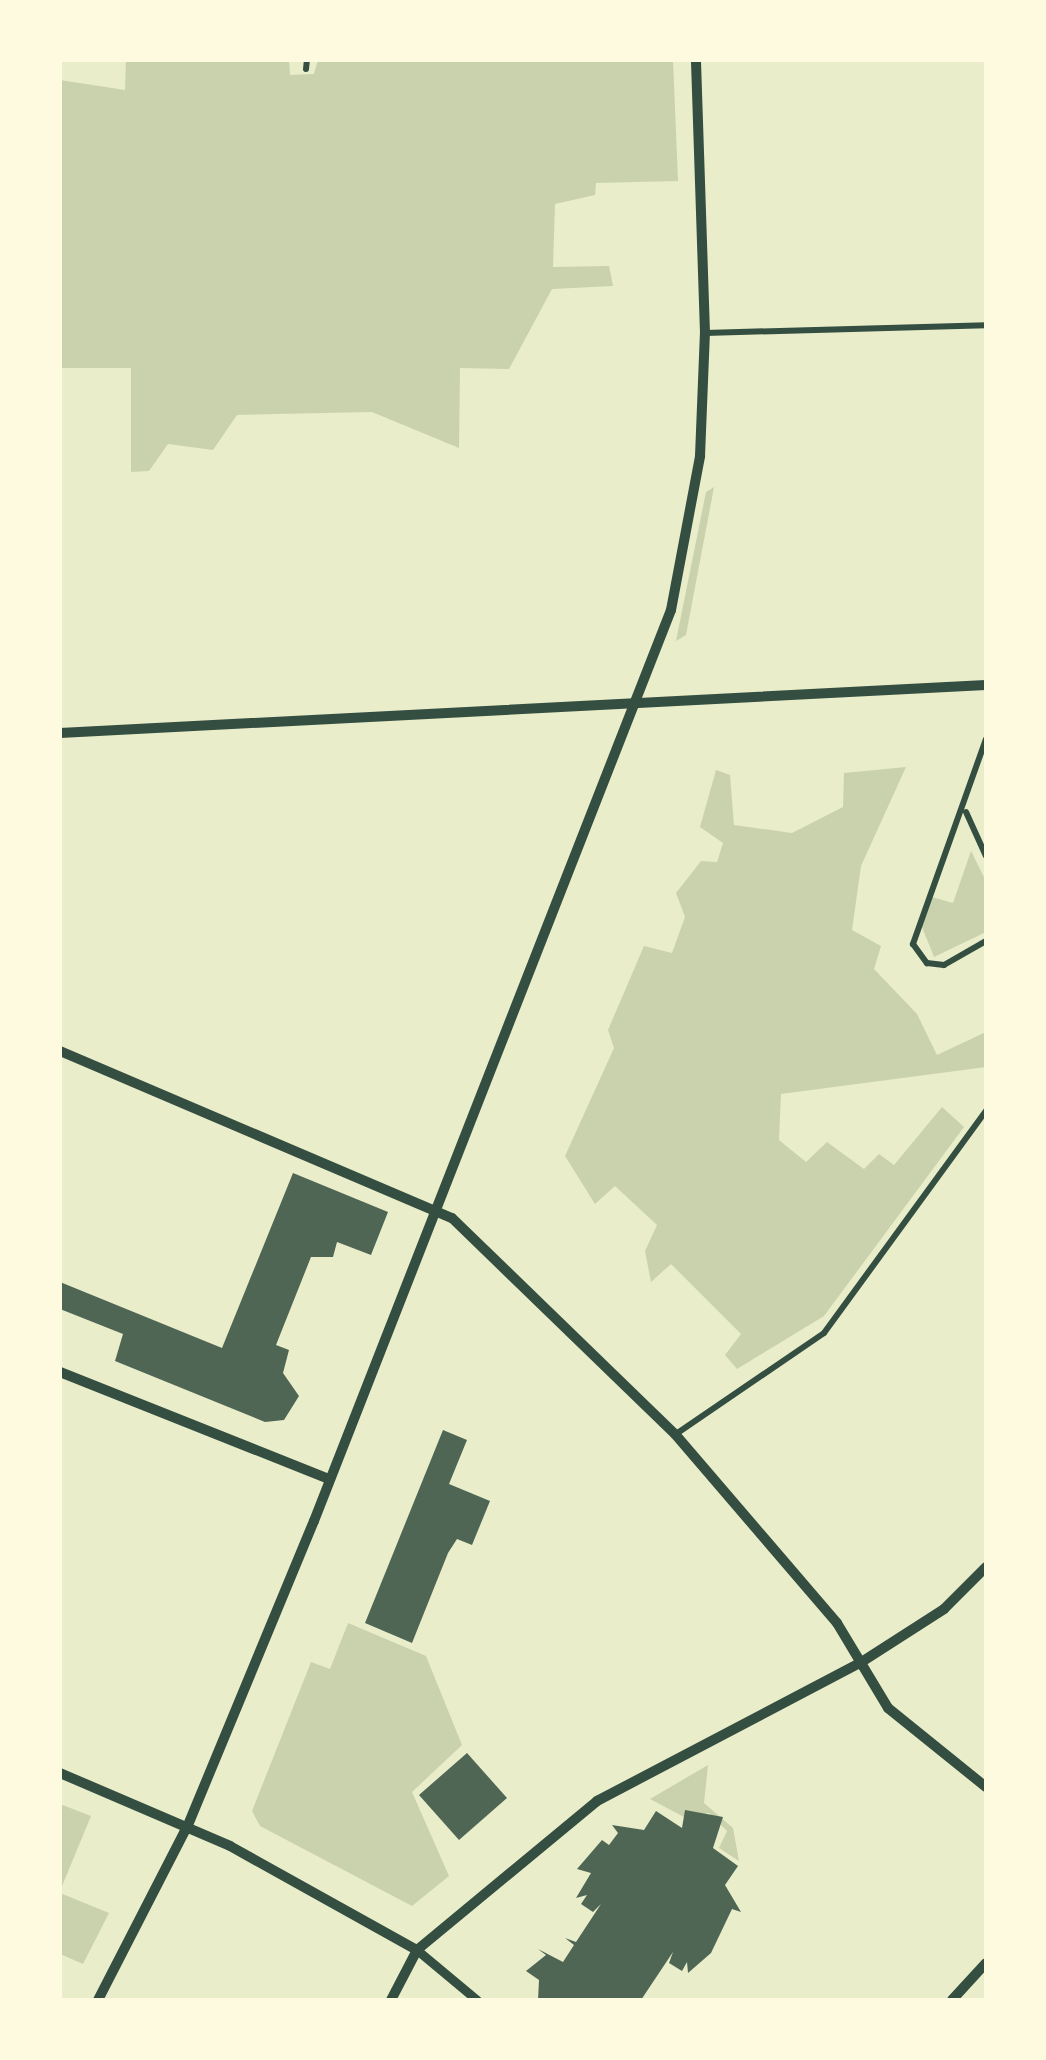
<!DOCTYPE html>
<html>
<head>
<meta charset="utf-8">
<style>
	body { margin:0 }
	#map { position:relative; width:1046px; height:2060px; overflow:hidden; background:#e9edc9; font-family:Figtree,sans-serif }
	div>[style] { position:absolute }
	.green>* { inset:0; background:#cad2ad }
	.building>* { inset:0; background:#4f6655 }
	.service>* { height:6px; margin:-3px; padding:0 3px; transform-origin:3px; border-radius:3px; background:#344e41 }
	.pedestrian>* { height:9px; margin:-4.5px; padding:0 4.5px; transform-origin:4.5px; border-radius:4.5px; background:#344e41 }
	.minor>* { height:10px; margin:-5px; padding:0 5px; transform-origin:5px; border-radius:5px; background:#344e41 }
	span { translate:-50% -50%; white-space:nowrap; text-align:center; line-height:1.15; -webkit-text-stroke:10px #fefae0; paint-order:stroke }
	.frame { position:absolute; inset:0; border:62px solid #fefae0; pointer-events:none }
</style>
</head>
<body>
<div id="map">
	<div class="green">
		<div style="clip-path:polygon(126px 60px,289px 60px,290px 75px,314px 74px,318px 60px,673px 60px,678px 181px,596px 183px,595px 195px,555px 204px,553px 267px,609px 266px,613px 286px,552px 289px,509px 369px,460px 368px,459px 448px,372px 412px,237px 415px,213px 450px,168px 444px,149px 471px,131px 472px,131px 368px,60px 368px,60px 80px,125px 90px)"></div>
		<div style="clip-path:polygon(714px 487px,686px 635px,676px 641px,706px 492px)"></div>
		<div style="clip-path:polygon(906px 767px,861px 866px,852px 930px,881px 946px,874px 969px,917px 1014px,937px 1055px,986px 1032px,986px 1067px,781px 1094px,779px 1140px,806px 1162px,827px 1142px,864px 1169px,879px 1154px,894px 1165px,942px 1107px,964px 1127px,824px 1316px,737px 1369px,725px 1355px,741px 1334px,671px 1264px,651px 1282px,645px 1251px,657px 1225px,615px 1186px,595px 1204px,565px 1156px,614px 1048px,608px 1030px,644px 946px,672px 953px,685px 917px,676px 893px,701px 861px,717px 862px,723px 843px,700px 827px,716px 770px,730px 775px,734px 825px,792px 833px,843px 807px,844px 773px)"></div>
		<div style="clip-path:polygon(971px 851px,986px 881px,986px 932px,934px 957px,920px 922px,932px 897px,953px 903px)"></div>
		<div style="clip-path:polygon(348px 1623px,426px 1656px,462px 1745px,412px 1792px,449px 1876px,412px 1906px,260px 1826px,252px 1811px,311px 1662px,330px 1669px)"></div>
		<div style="clip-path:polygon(708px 1765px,704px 1803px,733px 1828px,739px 1861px,719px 1848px,727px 1831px,709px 1813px,684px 1817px,650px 1799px)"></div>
		<div style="clip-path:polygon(60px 1804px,91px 1816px,60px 1891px)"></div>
		<div style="clip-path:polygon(60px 1893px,109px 1913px,83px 1964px,60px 1954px)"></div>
	</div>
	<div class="building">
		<div style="clip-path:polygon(293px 1173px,388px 1212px,371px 1255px,337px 1242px,333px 1257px,311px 1257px,276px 1345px,289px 1350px,283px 1373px,299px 1396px,284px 1420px,265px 1422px,115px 1361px,123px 1334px,60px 1309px,60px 1282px,222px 1348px)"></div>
		<div style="clip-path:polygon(443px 1430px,467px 1440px,449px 1484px,490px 1501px,472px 1545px,457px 1539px,448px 1553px,412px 1643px,365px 1623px)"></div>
		<div style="clip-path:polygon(467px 1753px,507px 1798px,459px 1840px,419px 1795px)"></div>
		<div style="clip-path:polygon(685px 1810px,723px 1817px,713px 1848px,738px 1866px,725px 1885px,741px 1912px,732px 1909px,711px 1953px,688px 1973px,687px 1962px,682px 1971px,669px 1963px,673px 1952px,641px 2000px,538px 2000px,539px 1980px,526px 1971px,546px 1955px,538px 1949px,563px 1962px,574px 1945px,565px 1938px,576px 1942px,601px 1904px,593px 1912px,581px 1904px,587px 1895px,576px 1898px,591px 1873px,577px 1869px,602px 1840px,609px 1845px,618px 1833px,612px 1825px,644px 1830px,656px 1811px,682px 1828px)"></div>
	</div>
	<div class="service">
		<div style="left:306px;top:69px;width:9px;rotate:-84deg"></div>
		<div style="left:705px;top:333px;width:281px;rotate:-1.6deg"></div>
		<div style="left:986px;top:739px;width:218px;rotate:109.6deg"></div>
		<div style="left:913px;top:944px;width:24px;rotate:54deg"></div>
		<div style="left:927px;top:963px;width:17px;rotate:7deg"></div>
		<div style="left:944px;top:965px;width:48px;rotate:-29.7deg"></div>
		<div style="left:966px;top:812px;width:48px;rotate:65.6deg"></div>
		<div style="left:676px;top:1434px;width:179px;rotate:-34.3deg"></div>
		<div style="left:824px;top:1333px;width:275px;rotate:-53.9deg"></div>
	</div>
	<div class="pedestrian">
		<div style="left:417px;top:1950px;width:78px;rotate:39.8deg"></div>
	</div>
	<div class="minor">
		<div style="left:60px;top:733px;width:927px;rotate:-2.97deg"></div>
		<div style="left:60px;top:1051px;width:426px;rotate:23.1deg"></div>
		<div style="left:452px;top:1218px;width:310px;rotate:44.1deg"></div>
		<div style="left:675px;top:1434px;width:249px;rotate:49.4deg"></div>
		<div style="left:837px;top:1623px;width:99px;rotate:59deg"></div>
		<div style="left:888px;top:1708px;width:126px;rotate:38.9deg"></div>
		<div style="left:60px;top:1372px;width:289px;rotate:21.7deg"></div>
		<div style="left:60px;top:1773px;width:185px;rotate:23.2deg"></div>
		<div style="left:230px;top:1846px;width:214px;rotate:29.1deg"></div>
		<div style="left:98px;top:2000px;width:197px;rotate:-62.8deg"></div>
		<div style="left:188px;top:1825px;width:329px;rotate:-67.5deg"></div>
		<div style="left:314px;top:1521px;width:978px;rotate:-68.6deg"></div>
		<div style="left:671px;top:610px;width:157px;rotate:-79.3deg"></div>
		<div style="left:700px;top:456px;width:123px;rotate:-87.7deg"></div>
		<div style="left:705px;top:333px;width:273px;rotate:-91.9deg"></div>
		<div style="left:391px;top:2000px;width:56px;rotate:-62.5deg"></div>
		<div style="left:417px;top:1950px;width:234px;rotate:-39.6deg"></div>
		<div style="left:597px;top:1801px;width:297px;rotate:-27.7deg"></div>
		<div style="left:860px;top:1663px;width:100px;rotate:-32.7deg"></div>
		<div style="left:944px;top:1609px;width:59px;rotate:-45deg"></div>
		<div style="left:952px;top:2000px;width:50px;rotate:-47.4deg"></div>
	</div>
	<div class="frame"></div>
</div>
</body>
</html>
